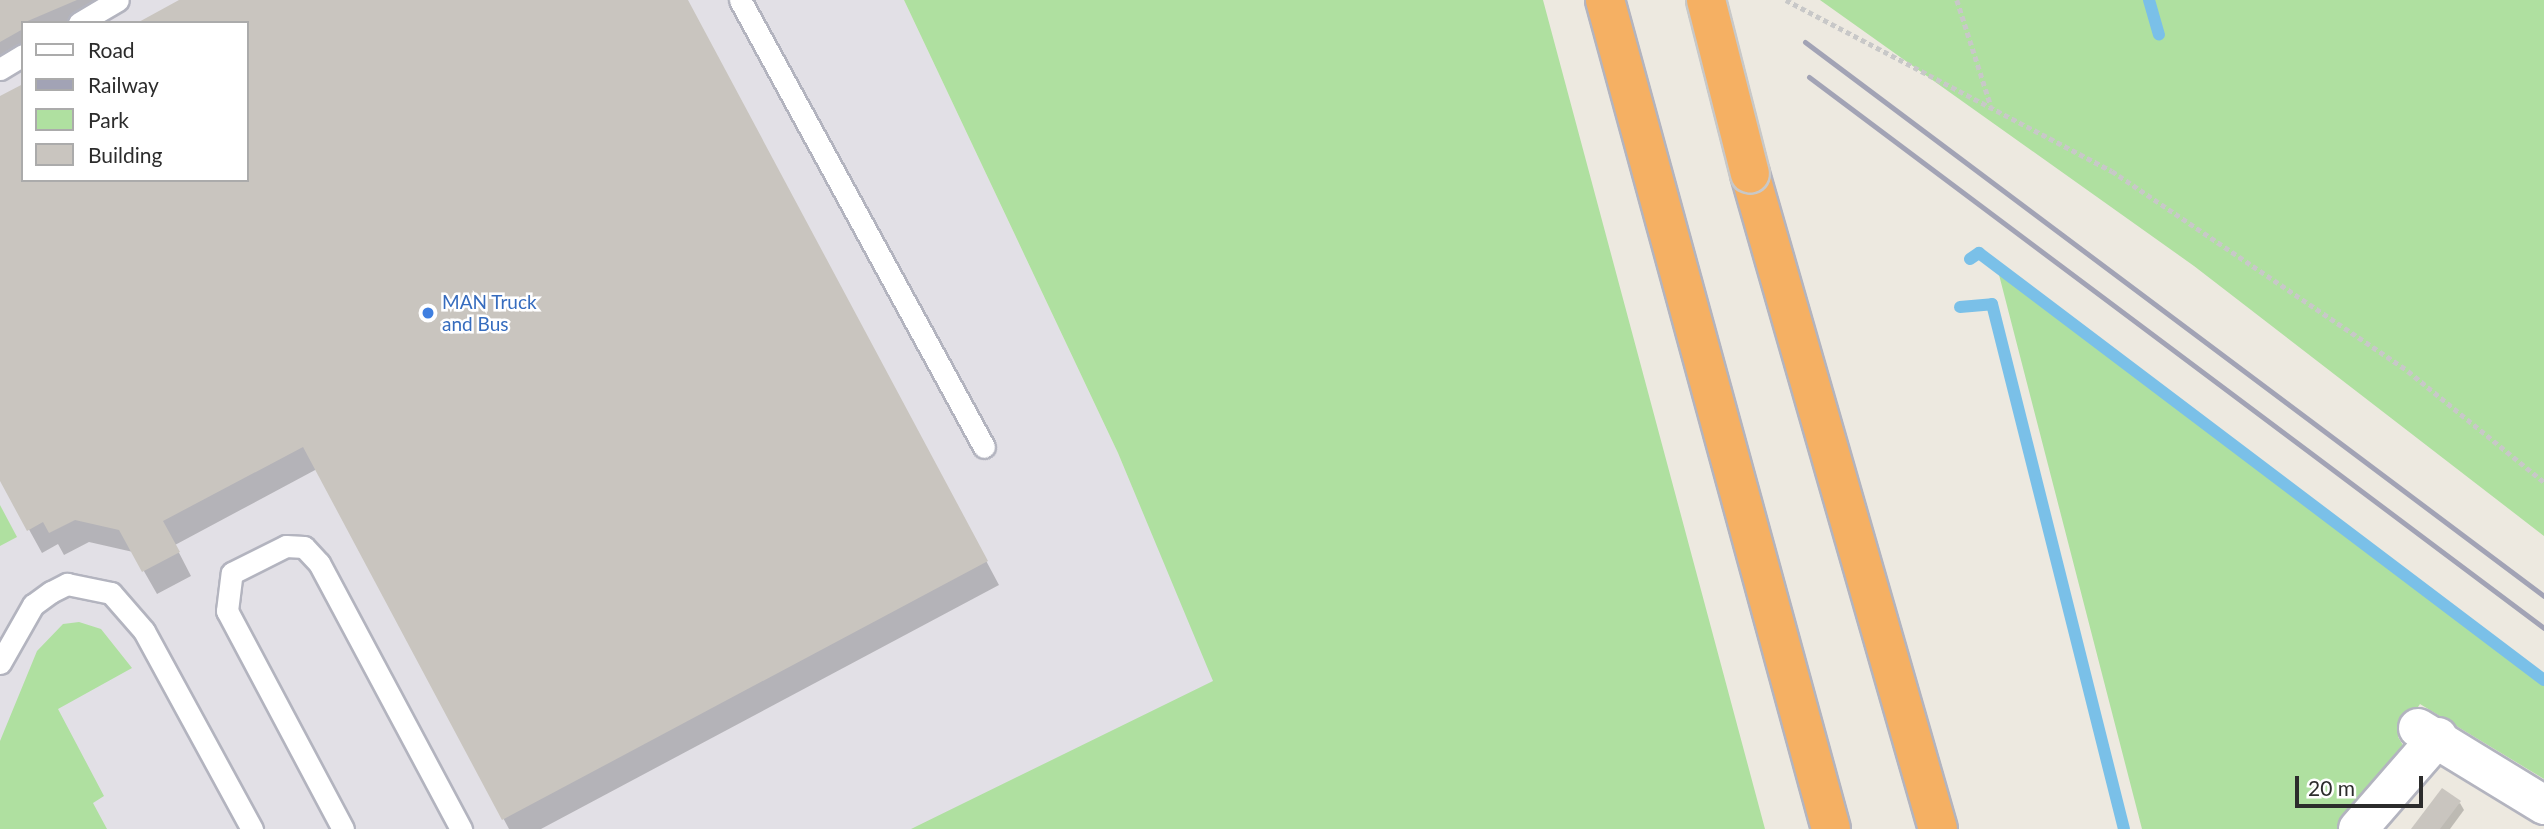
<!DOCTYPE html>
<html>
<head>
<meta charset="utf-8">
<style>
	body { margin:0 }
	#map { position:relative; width:2544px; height:829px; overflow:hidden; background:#ede9e0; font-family:Lato,sans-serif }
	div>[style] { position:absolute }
	.industrial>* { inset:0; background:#e2e0e6 }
	.green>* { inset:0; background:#afe0a0 }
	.shadow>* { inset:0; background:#0003 }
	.stream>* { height:12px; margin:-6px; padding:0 6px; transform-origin:6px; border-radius:6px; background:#7ac0e8 }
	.building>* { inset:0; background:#c9c5bf }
	.path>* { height:4.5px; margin-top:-2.25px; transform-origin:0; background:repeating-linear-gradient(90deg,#c8c8c8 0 5px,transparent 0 8.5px) }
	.roads { filter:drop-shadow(2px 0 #b3b4bf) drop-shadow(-2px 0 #b3b4bf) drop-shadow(0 2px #b3b4bf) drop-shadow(0 -2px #b3b4bf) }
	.service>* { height:21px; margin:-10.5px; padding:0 10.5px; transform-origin:10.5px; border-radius:10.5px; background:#fff }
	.minor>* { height:38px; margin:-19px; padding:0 19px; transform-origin:19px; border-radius:19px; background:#fff }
	.motorway>* { height:38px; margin:-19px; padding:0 19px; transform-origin:19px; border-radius:19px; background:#f5b063 }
	.rail>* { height:5px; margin:-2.5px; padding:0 2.5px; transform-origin:2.5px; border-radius:2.5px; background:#a2a3b5 }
	.bridges { filter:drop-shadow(2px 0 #c8c8c8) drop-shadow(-2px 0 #c8c8c8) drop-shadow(0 2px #c8c8c8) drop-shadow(0 -2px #c8c8c8) }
	.motorway-bridge>* { height:38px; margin:-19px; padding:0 19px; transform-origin:19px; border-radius:19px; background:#f5b063 }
	.dots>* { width:19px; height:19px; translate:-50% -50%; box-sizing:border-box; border:4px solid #fff; border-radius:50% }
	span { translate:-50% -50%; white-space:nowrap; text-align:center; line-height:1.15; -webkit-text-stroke:5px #fff; paint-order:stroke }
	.shop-label { font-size:19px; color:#366cbe }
	.left { translate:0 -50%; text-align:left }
	.legend { position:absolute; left:21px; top:21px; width:228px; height:161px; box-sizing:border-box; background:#fff; border:2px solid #ababab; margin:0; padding:9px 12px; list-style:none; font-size:21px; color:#2c2c2c }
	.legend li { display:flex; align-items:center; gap:14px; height:35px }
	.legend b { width:35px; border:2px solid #ababab }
	.scale { position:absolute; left:2295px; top:776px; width:128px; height:32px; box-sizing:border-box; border:4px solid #2c2c2c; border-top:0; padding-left:9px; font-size:21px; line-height:24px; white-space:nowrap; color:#2c2c2c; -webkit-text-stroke:5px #fff; paint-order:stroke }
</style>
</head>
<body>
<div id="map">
	<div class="industrial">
		<div style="clip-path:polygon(evenodd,0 0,904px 0,1118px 453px,1277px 829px,0 829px,0 0,23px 23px,247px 23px,247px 180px,23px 180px,23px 23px)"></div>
	</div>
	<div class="green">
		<div style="clip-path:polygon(904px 0,1543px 0,1765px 829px,911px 829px,1213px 681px,1118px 453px)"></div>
		<div style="clip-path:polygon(1820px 0,2544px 0,2544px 536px,2194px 266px)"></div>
		<div style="clip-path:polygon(1997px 267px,2544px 680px,2544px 779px,2420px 704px,2398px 737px,2407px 752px,2345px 829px,2142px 829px)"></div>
		<div style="clip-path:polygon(0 505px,17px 537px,0 546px)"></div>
		<div style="clip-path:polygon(79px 622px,101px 629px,132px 668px,58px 709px,104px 796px,93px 803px,107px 829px,0 829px,0 741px,37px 651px,63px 624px)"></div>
	</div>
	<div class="shadow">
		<div style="clip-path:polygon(0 0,124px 0,128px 8px,102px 23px,23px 23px,23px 65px,0 77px)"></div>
		<div style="clip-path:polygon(183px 0,687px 0,999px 585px,541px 829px,509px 829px,317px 469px,175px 545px,191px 576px,157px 594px,133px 552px,89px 542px,64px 555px,58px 544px,42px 553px,0 477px,0 98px,23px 180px,247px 180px,247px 23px)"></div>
		<div style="clip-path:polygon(2460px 803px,2464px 810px,2450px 829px,2413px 829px)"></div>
	</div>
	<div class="stream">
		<div style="left:2149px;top:0;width:36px;rotate:74deg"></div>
		<div style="left:1970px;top:259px;width:11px;rotate:-34deg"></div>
		<div style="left:1979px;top:253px;width:708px;rotate:37.08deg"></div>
		<div style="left:1960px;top:307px;width:32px;rotate:-5deg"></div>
		<div style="left:1992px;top:304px;width:541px;rotate:75.89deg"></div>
	</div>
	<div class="building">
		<div style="clip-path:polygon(0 0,77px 0,23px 23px,23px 29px,0 42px)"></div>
		<div style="clip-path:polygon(179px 0,688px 0,988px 561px,502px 820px,303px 447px,163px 521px,180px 552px,142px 572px,119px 530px,75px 520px,49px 533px,43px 522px,27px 531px,0 481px,0 96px,23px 84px,23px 180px,247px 180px,247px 23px,137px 23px)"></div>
		<div style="clip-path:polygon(2442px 788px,2461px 801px,2440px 829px,2411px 829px)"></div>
	</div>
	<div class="path">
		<div style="left:1786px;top:0;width:368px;rotate:27.7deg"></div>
		<div style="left:2112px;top:171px;width:357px;rotate:34deg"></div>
		<div style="left:2408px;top:371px;width:176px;rotate:39.2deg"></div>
		<div style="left:1957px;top:0;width:111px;rotate:72.2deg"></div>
	</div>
	<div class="roads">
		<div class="service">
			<div style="left:740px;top:0;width:509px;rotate:61.37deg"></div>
			<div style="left:79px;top:23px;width:45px;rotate:-30.5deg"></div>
			<div style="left:0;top:69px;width:27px;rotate:-31deg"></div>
			<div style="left:0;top:663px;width:67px;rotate:-60.4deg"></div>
			<div style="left:33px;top:605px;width:22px;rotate:-36deg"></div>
			<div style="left:51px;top:592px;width:18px;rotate:-27deg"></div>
			<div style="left:67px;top:584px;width:45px;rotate:11.6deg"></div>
			<div style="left:111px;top:593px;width:50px;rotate:49deg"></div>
			<div style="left:144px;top:631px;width:226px;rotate:61.4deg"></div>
			<div style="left:343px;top:829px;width:247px;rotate:-118deg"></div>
			<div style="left:227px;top:611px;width:38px;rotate:-83deg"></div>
			<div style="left:232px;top:573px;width:60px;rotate:-26.6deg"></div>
			<div style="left:286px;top:546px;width:18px;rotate:3deg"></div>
			<div style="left:304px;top:547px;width:22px;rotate:47deg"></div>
			<div style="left:319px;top:563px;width:302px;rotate:61.9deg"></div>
		</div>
		<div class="minor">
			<div style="left:2418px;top:728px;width:148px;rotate:31.4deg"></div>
			<div style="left:2358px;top:829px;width:122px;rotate:-49deg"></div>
		</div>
		<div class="motorway">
			<div style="left:1605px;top:0;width:859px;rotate:74.75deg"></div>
			<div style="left:1750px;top:174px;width:681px;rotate:73.99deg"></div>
		</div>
	</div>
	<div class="rail">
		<div style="left:1805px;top:42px;width:924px;rotate:36.86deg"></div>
		<div style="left:1809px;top:77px;width:919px;rotate:36.86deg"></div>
	</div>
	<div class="bridges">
		<div class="motorway-bridge">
			<div style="left:1706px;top:0;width:179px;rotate:75.8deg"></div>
		</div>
	</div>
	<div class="dots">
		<div style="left:428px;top:313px;background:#3f7fe0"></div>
	</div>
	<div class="shop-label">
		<span class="left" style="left:442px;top:313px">MAN Truck<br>and Bus</span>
	</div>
	<ul class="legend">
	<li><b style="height:9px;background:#fff"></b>Road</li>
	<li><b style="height:9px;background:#a2a3b5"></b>Railway</li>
	<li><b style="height:19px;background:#afe0a0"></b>Park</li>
	<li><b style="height:19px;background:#c9c5bf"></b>Building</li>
	</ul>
	<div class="scale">20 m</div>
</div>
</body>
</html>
